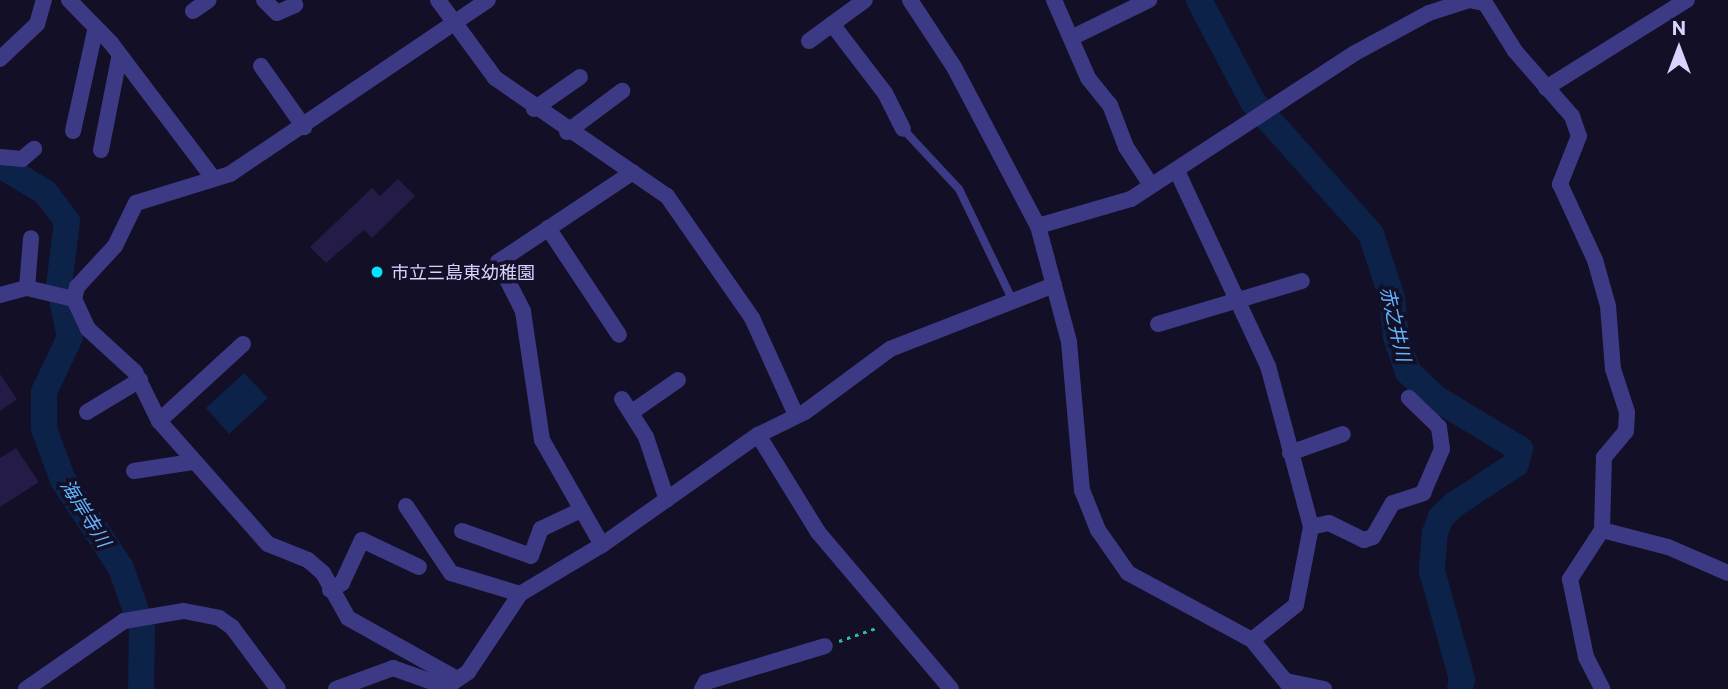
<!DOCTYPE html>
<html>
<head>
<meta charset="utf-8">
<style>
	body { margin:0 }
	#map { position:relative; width:1728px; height:689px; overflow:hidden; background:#130f26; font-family:Commissioner,"Noto Sans JP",sans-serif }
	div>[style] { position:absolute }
	.water>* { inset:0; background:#0c2248 }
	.river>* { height:26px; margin:-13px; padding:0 13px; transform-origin:13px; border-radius:13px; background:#0c2248 }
	.building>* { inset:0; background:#241b47 }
	.path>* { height:2.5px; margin-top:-1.25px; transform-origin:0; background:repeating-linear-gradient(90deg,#2fb8b0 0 3.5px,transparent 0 8.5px) }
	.service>* { height:8px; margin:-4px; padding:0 4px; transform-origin:4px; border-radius:4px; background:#3d3a85 }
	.minor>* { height:16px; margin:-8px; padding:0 8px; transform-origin:8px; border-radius:8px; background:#3d3a85 }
	.dots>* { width:19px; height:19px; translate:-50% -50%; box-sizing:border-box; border:4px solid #130f26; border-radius:50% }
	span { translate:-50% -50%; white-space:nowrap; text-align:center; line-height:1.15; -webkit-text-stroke:7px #130f26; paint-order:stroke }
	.poi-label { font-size:18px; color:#d9d4ff }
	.left { translate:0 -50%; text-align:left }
	.water-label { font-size:19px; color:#62b6ff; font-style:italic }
	.north { position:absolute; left:1644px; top:14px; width:70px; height:70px; -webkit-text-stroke:5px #130f26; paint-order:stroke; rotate:0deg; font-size:19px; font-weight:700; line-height:28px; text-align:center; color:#d9d4ff }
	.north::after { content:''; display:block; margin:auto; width:24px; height:32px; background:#d9d4ff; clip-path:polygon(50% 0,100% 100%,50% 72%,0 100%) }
</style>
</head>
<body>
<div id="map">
	<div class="water">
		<div style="clip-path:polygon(244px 373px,268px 398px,229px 434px,206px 408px)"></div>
	</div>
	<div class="river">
		<div style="left:1199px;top:0;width:115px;rotate:62.1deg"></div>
		<div style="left:1253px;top:102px;width:177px;rotate:48.2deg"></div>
		<div style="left:1371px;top:234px;width:67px;rotate:71.8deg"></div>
		<div style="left:1392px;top:298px;width:39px;rotate:84deg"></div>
		<div style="left:1396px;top:337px;width:37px;rotate:71deg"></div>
		<div style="left:1408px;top:372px;width:40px;rotate:43deg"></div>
		<div style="left:1437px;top:399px;width:97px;rotate:31.1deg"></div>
		<div style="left:1520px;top:449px;width:16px;rotate:105deg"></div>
		<div style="left:1516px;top:464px;width:73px;rotate:146.7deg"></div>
		<div style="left:1455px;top:504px;width:19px;rotate:137deg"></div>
		<div style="left:1441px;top:517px;width:17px;rotate:111deg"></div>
		<div style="left:1435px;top:533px;width:38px;rotate:95deg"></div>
		<div style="left:1432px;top:571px;width:112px;rotate:74.5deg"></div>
		<div style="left:1462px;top:679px;width:10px;rotate:101deg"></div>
		<div style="left:0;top:165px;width:52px;rotate:31deg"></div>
		<div style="left:45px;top:192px;width:36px;rotate:53deg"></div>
		<div style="left:67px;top:221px;width:65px;rotate:97deg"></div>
		<div style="left:59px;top:286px;width:52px;rotate:77.8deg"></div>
		<div style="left:70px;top:337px;width:61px;rotate:115.3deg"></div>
		<div style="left:44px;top:392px;width:37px;rotate:90deg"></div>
		<div style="left:44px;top:429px;width:54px;rotate:69.6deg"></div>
		<div style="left:63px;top:480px;width:105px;rotate:56.6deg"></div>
		<div style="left:121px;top:568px;width:64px;rotate:70.7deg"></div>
		<div style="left:142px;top:628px;width:61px;rotate:90.9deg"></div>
	</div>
	<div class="building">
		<div style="clip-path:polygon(398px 179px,415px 196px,372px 238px,364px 230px,326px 263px,310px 247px,372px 188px,380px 196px)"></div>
		<div style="clip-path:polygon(0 374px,17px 399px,0 411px)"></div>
		<div style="clip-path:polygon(16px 448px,39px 482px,0 507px,0 458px)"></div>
	</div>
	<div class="path">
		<div style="left:839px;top:641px;width:42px;rotate:-19.3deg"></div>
	</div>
	<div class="service">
		<div style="left:903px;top:129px;width:82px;rotate:47deg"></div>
		<div style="left:959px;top:189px;width:124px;rotate:64.3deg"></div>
	</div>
	<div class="minor">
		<div style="left:69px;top:0;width:60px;rotate:45.7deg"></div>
		<div style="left:111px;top:43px;width:169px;rotate:52.9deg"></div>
		<div style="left:264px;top:0;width:18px;rotate:45deg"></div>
		<div style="left:277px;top:13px;width:20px;rotate:-24deg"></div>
		<div style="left:438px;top:0;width:97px;rotate:53.8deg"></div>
		<div style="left:495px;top:78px;width:209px;rotate:34.5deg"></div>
		<div style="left:667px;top:196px;width:149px;rotate:55.1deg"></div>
		<div style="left:752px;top:318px;width:104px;rotate:65.6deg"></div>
		<div style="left:910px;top:0;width:80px;rotate:56.7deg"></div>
		<div style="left:954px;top:67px;width:180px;rotate:62.2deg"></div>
		<div style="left:1038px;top:226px;width:120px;rotate:75deg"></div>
		<div style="left:1069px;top:342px;width:149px;rotate:85deg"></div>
		<div style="left:1082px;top:490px;width:43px;rotate:68.2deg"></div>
		<div style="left:1098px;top:530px;width:52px;rotate:55.1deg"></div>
		<div style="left:1128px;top:573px;width:141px;rotate:28.4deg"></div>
		<div style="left:1252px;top:640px;width:63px;rotate:50.8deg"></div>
		<div style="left:1054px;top:0;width:85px;rotate:66.4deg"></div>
		<div style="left:1088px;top:78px;width:35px;rotate:51deg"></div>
		<div style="left:1110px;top:105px;width:45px;rotate:69.1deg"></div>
		<div style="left:1126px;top:147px;width:45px;rotate:56.7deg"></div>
		<div style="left:193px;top:11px;width:19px;rotate:-35deg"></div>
		<div style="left:832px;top:24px;width:87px;rotate:52.5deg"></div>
		<div style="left:885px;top:93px;width:40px;rotate:63.4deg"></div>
		<div style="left:1071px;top:38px;width:87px;rotate:-26deg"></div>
		<div style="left:809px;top:41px;width:69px;rotate:-36.2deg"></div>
		<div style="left:0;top:59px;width:51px;rotate:-43.4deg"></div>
		<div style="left:37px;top:24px;width:25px;rotate:-74deg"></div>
		<div style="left:261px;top:66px;width:75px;rotate:54.8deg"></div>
		<div style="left:1546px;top:88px;width:166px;rotate:-32deg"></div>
		<div style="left:534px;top:109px;width:56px;rotate:-34.8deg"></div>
		<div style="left:73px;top:131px;width:102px;rotate:-77.6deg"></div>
		<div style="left:567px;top:132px;width:69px;rotate:-36.7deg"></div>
		<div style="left:101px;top:150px;width:94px;rotate:-78.9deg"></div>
		<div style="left:0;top:157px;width:22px;rotate:5deg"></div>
		<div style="left:22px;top:159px;width:16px;rotate:-40deg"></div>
		<div style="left:1177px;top:171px;width:215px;rotate:65deg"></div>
		<div style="left:1268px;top:366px;width:167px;rotate:75deg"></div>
		<div style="left:1311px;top:527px;width:79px;rotate:100.9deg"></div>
		<div style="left:1296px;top:605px;width:56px;rotate:141.5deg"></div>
		<div style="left:1038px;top:226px;width:97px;rotate:-16.2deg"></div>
		<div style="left:1131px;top:199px;width:267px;rotate:-33.1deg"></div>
		<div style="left:1355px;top:53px;width:84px;rotate:-28.4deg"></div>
		<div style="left:1429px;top:13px;width:42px;rotate:-18deg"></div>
		<div style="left:1469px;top:0;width:16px;rotate:11deg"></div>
		<div style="left:1485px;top:3px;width:57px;rotate:58deg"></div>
		<div style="left:1515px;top:51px;width:86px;rotate:48.8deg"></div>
		<div style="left:1572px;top:116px;width:21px;rotate:71deg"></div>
		<div style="left:1579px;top:136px;width:52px;rotate:111.6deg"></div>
		<div style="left:1560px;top:184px;width:84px;rotate:65.3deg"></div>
		<div style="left:1595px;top:260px;width:48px;rotate:74.2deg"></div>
		<div style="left:1608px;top:306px;width:63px;rotate:85.5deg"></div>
		<div style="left:1613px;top:369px;width:45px;rotate:72deg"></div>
		<div style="left:1627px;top:412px;width:19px;rotate:93deg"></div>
		<div style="left:1626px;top:431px;width:34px;rotate:130deg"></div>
		<div style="left:1604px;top:457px;width:73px;rotate:91.6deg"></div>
		<div style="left:1602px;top:530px;width:59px;rotate:123.1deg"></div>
		<div style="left:1570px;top:579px;width:80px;rotate:78.4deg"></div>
		<div style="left:1586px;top:657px;width:36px;rotate:63deg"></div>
		<div style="left:548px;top:228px;width:128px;rotate:56.4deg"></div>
		<div style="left:27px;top:288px;width:50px;rotate:-85.4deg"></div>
		<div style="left:0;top:295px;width:28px;rotate:-15deg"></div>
		<div style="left:27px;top:288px;width:48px;rotate:13.2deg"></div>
		<div style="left:74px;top:299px;width:12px;rotate:-76deg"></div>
		<div style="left:77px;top:287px;width:56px;rotate:-47.2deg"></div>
		<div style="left:115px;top:246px;width:48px;rotate:-64deg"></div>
		<div style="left:136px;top:203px;width:98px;rotate:-17.1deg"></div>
		<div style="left:230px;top:174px;width:311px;rotate:-34deg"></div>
		<div style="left:74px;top:299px;width:33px;rotate:65deg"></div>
		<div style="left:88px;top:329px;width:64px;rotate:42.5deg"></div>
		<div style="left:135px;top:372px;width:55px;rotate:63.9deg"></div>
		<div style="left:159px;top:421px;width:164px;rotate:48.5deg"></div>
		<div style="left:268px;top:544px;width:43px;rotate:21.8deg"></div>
		<div style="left:308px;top:560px;width:20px;rotate:41deg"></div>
		<div style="left:323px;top:573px;width:51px;rotate:60.9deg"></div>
		<div style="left:348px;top:618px;width:125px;rotate:29.2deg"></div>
		<div style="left:1158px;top:324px;width:150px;rotate:-16.6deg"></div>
		<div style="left:622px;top:399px;width:45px;rotate:57.7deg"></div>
		<div style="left:646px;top:437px;width:66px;rotate:71.6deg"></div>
		<div style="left:87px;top:412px;width:62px;rotate:-31.1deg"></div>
		<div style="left:632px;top:412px;width:56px;rotate:-34.8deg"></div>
		<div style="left:159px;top:421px;width:114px;rotate:-42.5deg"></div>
		<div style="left:1290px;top:453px;width:56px;rotate:-19.7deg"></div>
		<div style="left:134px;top:471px;width:59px;rotate:-8.8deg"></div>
		<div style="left:406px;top:506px;width:81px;rotate:56.1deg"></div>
		<div style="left:451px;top:573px;width:72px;rotate:16.9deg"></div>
		<div style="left:1311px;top:527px;width:18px;rotate:-13deg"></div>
		<div style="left:1329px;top:523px;width:39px;rotate:26deg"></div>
		<div style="left:1364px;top:540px;width:9px;rotate:-18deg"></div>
		<div style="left:1373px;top:537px;width:39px;rotate:-60deg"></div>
		<div style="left:1393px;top:503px;width:32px;rotate:-18deg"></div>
		<div style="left:1423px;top:493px;width:48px;rotate:-66.6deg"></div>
		<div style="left:1442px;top:449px;width:22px;rotate:-98deg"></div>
		<div style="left:1439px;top:427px;width:42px;rotate:-136deg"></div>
		<div style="left:1602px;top:530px;width:68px;rotate:14.4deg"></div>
		<div style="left:1668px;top:547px;width:65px;rotate:23.4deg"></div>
		<div style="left:462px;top:531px;width:73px;rotate:19.9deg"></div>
		<div style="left:531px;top:556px;width:29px;rotate:-70deg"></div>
		<div style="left:541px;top:529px;width:44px;rotate:-25.4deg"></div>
		<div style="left:602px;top:545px;width:121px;rotate:-119.7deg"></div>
		<div style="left:542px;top:440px;width:130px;rotate:-98.4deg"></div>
		<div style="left:523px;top:311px;width:55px;rotate:-117deg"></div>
		<div style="left:498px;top:262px;width:162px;rotate:-33.7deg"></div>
		<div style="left:330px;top:590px;width:14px;rotate:-30deg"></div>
		<div style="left:342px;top:583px;width:47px;rotate:-65.1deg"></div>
		<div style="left:362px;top:540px;width:63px;rotate:25.3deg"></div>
		<div style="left:1286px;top:681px;width:39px;rotate:12deg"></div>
		<div style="left:26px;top:689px;width:119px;rotate:-34.8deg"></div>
		<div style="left:124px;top:621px;width:61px;rotate:-9.5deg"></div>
		<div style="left:184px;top:611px;width:36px;rotate:11deg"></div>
		<div style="left:219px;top:618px;width:16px;rotate:35deg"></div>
		<div style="left:232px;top:627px;width:77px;rotate:53.4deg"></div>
		<div style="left:336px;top:689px;width:61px;rotate:-20.2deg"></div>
		<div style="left:393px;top:668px;width:56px;rotate:19.7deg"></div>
		<div style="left:446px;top:687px;width:27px;rotate:-34deg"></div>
		<div style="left:468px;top:672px;width:94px;rotate:-56.3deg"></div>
		<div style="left:520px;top:594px;width:96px;rotate:-30.9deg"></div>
		<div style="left:602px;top:545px;width:191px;rotate:-35.2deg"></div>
		<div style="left:702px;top:689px;width:8px;rotate:-60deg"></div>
		<div style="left:706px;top:682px;width:124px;rotate:-16.8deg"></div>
		<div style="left:951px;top:689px;width:206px;rotate:-130.3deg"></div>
		<div style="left:818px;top:532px;width:114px;rotate:-121.7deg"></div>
		<div style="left:758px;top:435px;width:52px;rotate:-26.1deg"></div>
		<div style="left:805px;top:412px;width:106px;rotate:-36.5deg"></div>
		<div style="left:890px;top:349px;width:176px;rotate:-21.3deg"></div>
	</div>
	<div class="dots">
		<div style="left:377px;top:272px;background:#00e5ff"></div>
	</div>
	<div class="poi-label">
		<span class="left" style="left:391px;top:272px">市立三島東幼稚園</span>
	</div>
	<div class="water-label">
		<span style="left:1396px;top:324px;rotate:77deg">赤之井川</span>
		<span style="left:86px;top:513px;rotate:58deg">海岸寺川</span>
	</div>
	<div class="north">N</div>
</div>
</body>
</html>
